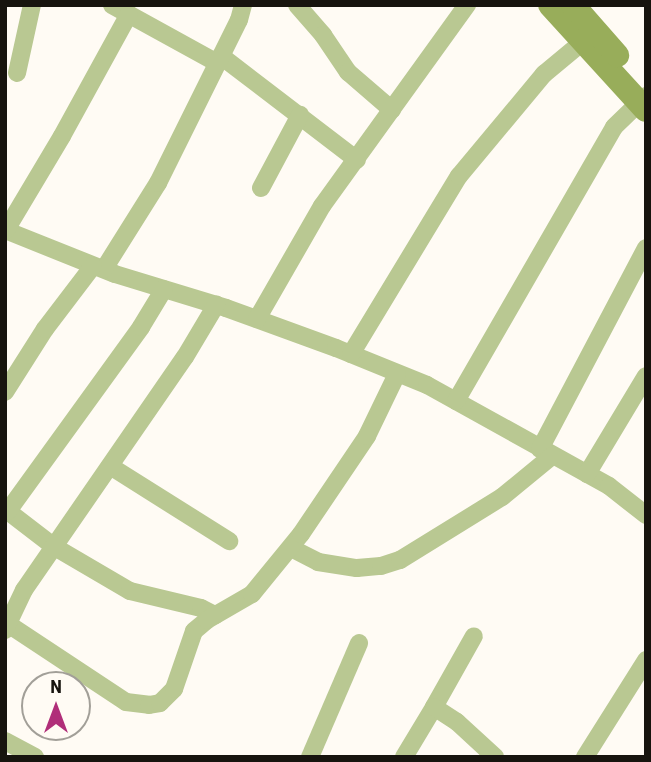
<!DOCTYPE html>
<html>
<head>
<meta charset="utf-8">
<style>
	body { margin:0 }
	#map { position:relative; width:651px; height:762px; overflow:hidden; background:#fffbf4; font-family:"Roboto Condensed",sans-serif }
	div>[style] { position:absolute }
	.street>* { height:18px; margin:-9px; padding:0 9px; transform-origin:9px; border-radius:9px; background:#b9c892 }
	.secondary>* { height:24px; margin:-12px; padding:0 12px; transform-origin:12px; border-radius:12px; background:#98ad5a }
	span { translate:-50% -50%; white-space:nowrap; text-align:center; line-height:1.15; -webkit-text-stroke:6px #fffbf4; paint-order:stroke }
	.frame { position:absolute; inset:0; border:7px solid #17140e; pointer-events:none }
	.north { position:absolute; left:21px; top:671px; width:70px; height:70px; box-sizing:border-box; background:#fffbf4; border:2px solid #a29f98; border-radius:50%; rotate:0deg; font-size:19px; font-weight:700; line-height:28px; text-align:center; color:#17140e }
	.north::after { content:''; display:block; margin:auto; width:24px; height:32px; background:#b02e79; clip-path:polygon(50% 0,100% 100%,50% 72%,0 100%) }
</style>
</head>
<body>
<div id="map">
	<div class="street">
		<div style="left:112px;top:5px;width:120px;rotate:28.9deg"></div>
		<div style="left:297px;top:5px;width:40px;rotate:49deg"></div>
		<div style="left:323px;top:35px;width:45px;rotate:56deg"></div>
		<div style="left:348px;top:72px;width:58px;rotate:40.8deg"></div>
		<div style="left:221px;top:56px;width:171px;rotate:37.4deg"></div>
		<div style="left:17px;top:73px;width:70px;rotate:-77.6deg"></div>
		<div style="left:261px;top:188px;width:83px;rotate:-61.9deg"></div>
		<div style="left:5px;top:230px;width:118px;rotate:21.8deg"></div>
		<div style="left:115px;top:274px;width:116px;rotate:17deg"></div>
		<div style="left:226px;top:308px;width:117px;rotate:20deg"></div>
		<div style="left:336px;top:348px;width:98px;rotate:22.1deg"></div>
		<div style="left:427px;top:385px;width:208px;rotate:29deg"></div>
		<div style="left:609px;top:486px;width:47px;rotate:38.1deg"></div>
		<div style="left:6px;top:230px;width:109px;rotate:-59.2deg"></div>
		<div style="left:62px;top:136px;width:139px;rotate:-61.2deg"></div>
		<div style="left:104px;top:269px;width:102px;rotate:-57.9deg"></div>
		<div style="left:158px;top:183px;width:182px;rotate:-63.6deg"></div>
		<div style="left:239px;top:20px;width:16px;rotate:-75deg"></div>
		<div style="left:257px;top:319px;width:130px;rotate:-60.1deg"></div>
		<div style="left:322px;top:206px;width:248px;rotate:-54.2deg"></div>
		<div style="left:351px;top:354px;width:208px;rotate:-58.8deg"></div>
		<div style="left:459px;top:176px;width:133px;rotate:-50.2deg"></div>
		<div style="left:544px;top:74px;width:61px;rotate:-39.7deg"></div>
		<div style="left:5px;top:392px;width:75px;rotate:-57.6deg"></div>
		<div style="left:45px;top:329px;width:79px;rotate:-52.7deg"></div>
		<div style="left:456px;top:401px;width:316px;rotate:-60deg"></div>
		<div style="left:614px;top:127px;width:45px;rotate:-44.1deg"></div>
		<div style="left:540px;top:449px;width:227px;rotate:-62.2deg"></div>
		<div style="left:110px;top:466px;width:141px;rotate:32.2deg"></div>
		<div style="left:587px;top:474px;width:114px;rotate:-59deg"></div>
		<div style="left:5px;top:509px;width:61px;rotate:37.6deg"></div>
		<div style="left:53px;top:546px;width:89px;rotate:30.3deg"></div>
		<div style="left:130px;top:591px;width:73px;rotate:13.5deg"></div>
		<div style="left:201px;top:608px;width:16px;rotate:27deg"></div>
		<div style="left:8px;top:511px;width:227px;rotate:-54.1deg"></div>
		<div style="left:141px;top:327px;width:44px;rotate:-58.8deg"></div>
		<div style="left:291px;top:548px;width:30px;rotate:27deg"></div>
		<div style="left:318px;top:562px;width:39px;rotate:9deg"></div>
		<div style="left:357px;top:568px;width:24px;rotate:-5deg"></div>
		<div style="left:381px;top:566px;width:20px;rotate:-18deg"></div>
		<div style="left:400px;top:560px;width:120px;rotate:-31.7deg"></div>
		<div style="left:502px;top:497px;width:65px;rotate:-39.4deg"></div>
		<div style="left:8px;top:624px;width:141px;rotate:33.5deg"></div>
		<div style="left:126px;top:702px;width:23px;rotate:7deg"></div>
		<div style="left:149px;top:705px;width:11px;rotate:-10deg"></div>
		<div style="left:160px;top:703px;width:20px;rotate:-45deg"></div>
		<div style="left:174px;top:689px;width:61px;rotate:-71deg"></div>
		<div style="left:194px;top:631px;width:17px;rotate:-40deg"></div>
		<div style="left:207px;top:620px;width:52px;rotate:-30deg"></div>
		<div style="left:252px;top:594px;width:77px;rotate:-50.8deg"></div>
		<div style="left:301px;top:534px;width:118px;rotate:-56deg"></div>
		<div style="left:367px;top:436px;width:69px;rotate:-64.2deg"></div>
		<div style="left:5px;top:630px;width:44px;rotate:-64.6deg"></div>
		<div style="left:24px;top:590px;width:283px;rotate:-55.4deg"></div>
		<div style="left:185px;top:357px;width:61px;rotate:-59.2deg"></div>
		<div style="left:434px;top:707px;width:81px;rotate:-60.6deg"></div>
		<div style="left:5px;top:741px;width:34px;rotate:28deg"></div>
		<div style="left:310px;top:757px;width:124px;rotate:-66.7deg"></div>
		<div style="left:404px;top:757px;width:58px;rotate:-59deg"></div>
		<div style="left:434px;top:707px;width:27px;rotate:33deg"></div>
		<div style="left:457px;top:722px;width:52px;rotate:42.6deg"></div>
		<div style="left:585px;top:757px;width:115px;rotate:-57.8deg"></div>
	</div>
	<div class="secondary">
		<div style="left:550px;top:5px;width:142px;rotate:47.6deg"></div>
		<div style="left:573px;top:5px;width:67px;rotate:48.7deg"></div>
	</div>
	<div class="frame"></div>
	<div class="north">N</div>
</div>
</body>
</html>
